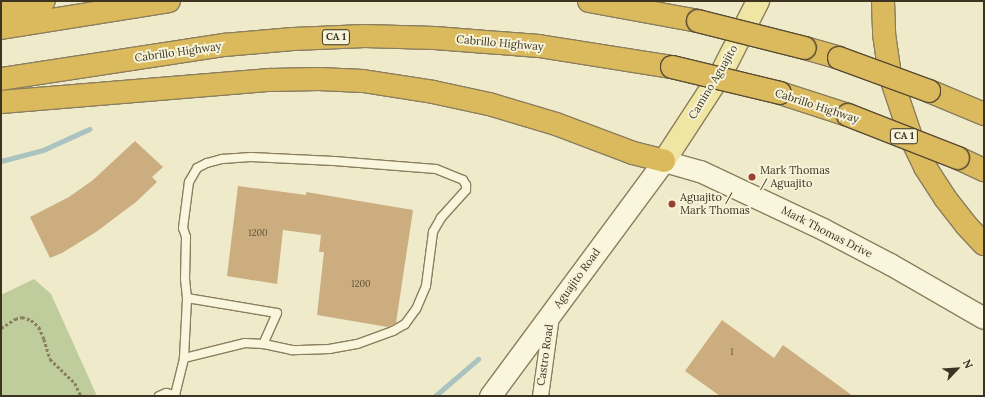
<!DOCTYPE html>
<html>
<head>
<meta charset="utf-8">
<style>
	body { margin:0 }
	#map { position:relative; width:985px; height:397px; overflow:hidden; background:#eeeaca; font-family:Lora,serif }
	div>[style] { position:absolute }
	.green>* { inset:0; background:#bfcd9d }
	.stream>* { height:5px; margin:-2.5px; padding:0 2.5px; transform-origin:2.5px; border-radius:2.5px; background:#aac3c0 }
	.building>* { inset:0; background:#ccad80 }
	.path>* { height:2.5px; margin-top:-1.25px; transform-origin:0; background:repeating-linear-gradient(90deg,#8b7e5e 0 3px,transparent 0 5px) }
	.roads { filter:drop-shadow(1px 0 #8b7e5e) drop-shadow(-1px 0 #8b7e5e) drop-shadow(0 1px #8b7e5e) drop-shadow(0 -1px #8b7e5e) }
	.lane>* { height:8px; margin:-4px; padding:0 4px; transform-origin:4px; border-radius:4px; background:#f9f6dd }
	.street>* { height:15px; margin:-7.5px; padding:0 7.5px; transform-origin:7.5px; border-radius:7.5px; background:#f9f6dd }
	.secondary>* { height:21px; margin:-10.5px; padding:0 10.5px; transform-origin:10.5px; border-radius:10.5px; background:#f9f6dd }
	.primary>* { height:22px; margin:-11px; padding:0 11px; transform-origin:11px; border-radius:11px; background:#f0e6a3 }
	.highway>* { height:22px; margin:-11px; padding:0 11px; transform-origin:11px; border-radius:11px; background:#dbba5d }
	.bridges { filter:drop-shadow(1px 0 #594b32) drop-shadow(-1px 0 #594b32) drop-shadow(0 1px #594b32) drop-shadow(0 -1px #594b32) }
	.highway-bridge>* { height:22px; margin:-11px; padding:0 11px; transform-origin:11px; border-radius:11px; background:#dbba5d }
	.dots>* { width:11px; height:11px; translate:-50% -50%; box-sizing:border-box; border:2px solid #f6f3d9; border-radius:50% }
	span { translate:-50% -50%; white-space:nowrap; text-align:center; line-height:1.15; -webkit-text-stroke:4px #f6f3d9; paint-order:stroke }
	.number-label { font-size:9px; color:#605239 }
	.number-label span { -webkit-text-stroke-width:0 }
	.shield-label span { padding:1px 3px; background:#f6f3d9; border:1px solid; border-radius:3px; -webkit-text-stroke-width:0 }
	.shield-label { font-size:10px; color:#3c3321; font-weight:700 }
	.street-label { font-size:11px; color:#3c3321 }
	.poi-label { font-size:11px; color:#3c3321 }
	.left { translate:0 -50%; text-align:left }
	.frame { position:absolute; inset:0; border:2px solid #3c3321; pointer-events:none }
	.north { position:absolute; left:937px; top:349px; width:40px; height:40px; -webkit-text-stroke:3px #f6f3d9; paint-order:stroke; rotate:65deg; font-size:11px; font-weight:700; line-height:16px; text-align:center; color:#3c3321 }
	.north::after { content:''; display:block; margin:auto; width:14px; height:18px; background:#3c3321; clip-path:polygon(50% 0,100% 100%,50% 72%,0 100%) }
</style>
</head>
<body>
<div id="map">
	<div class="green">
		<div style="clip-path:polygon(34px 279px,51px 294px,97px 396px,1px 396px,1px 295px)"></div>
	</div>
	<div class="stream">
		<div style="left:1px;top:161px;width:43px;rotate:-14.7deg"></div>
		<div style="left:43px;top:150px;width:51px;rotate:-24.5deg"></div>
		<div style="left:435px;top:396px;width:57px;rotate:-40.7deg"></div>
	</div>
	<div class="building">
		<div style="clip-path:polygon(135px 141px,163px 167px,152px 177px,157px 182px,136px 202px,96px 232px,62px 253px,50px 258px,30px 217px,69px 197px,93px 180px)"></div>
		<div style="clip-path:polygon(238px 186px,306px 195px,306px 192px,413px 210px,396px 323px,388px 327px,317px 315px,324px 252px,319px 252px,321px 235px,283px 230px,277px 284px,227px 276px)"></div>
		<div style="clip-path:polygon(722px 320px,774px 358px,783px 345px,853px 396px,720px 396px,685px 371px)"></div>
	</div>
	<div class="path">
		<div style="left:1px;top:328px;width:17px;rotate:-33deg"></div>
		<div style="left:15px;top:319px;width:7px;rotate:-16deg"></div>
		<div style="left:22px;top:317px;width:9px;rotate:18deg"></div>
		<div style="left:31px;top:320px;width:11px;rotate:41deg"></div>
		<div style="left:39px;top:327px;width:13px;rotate:67deg"></div>
		<div style="left:44px;top:339px;width:21px;rotate:73deg"></div>
		<div style="left:50px;top:359px;width:35px;rotate:44deg"></div>
		<div style="left:75px;top:383px;width:14px;rotate:65deg"></div>
	</div>
	<div class="roads">
		<div class="lane">
			<div style="left:187px;top:298px;width:19px;rotate:-96deg"></div>
			<div style="left:185px;top:279px;width:42px;rotate:-88.6deg"></div>
			<div style="left:186px;top:237px;width:9px;rotate:-108deg"></div>
			<div style="left:183px;top:228px;width:46px;rotate:-82.6deg"></div>
			<div style="left:189px;top:182px;width:16px;rotate:-60deg"></div>
			<div style="left:197px;top:168px;width:11px;rotate:-27deg"></div>
			<div style="left:207px;top:163px;width:16px;rotate:-15deg"></div>
			<div style="left:222px;top:159px;width:29px;rotate:-4deg"></div>
			<div style="left:251px;top:157px;width:83px;rotate:2.8deg"></div>
			<div style="left:334px;top:161px;width:102px;rotate:4.5deg"></div>
			<div style="left:436px;top:169px;width:29px;rotate:22deg"></div>
			<div style="left:463px;top:180px;width:6px;rotate:59deg"></div>
			<div style="left:466px;top:185px;width:5px;rotate:90deg"></div>
			<div style="left:466px;top:190px;width:38px;rotate:132deg"></div>
			<div style="left:441px;top:218px;width:16px;rotate:120deg"></div>
			<div style="left:433px;top:232px;width:54px;rotate:97.4deg"></div>
			<div style="left:426px;top:286px;width:25px;rotate:113deg"></div>
			<div style="left:416px;top:309px;width:19px;rotate:126deg"></div>
			<div style="left:405px;top:324px;width:14px;rotate:150deg"></div>
			<div style="left:393px;top:331px;width:38px;rotate:160deg"></div>
			<div style="left:357px;top:344px;width:27px;rotate:170deg"></div>
			<div style="left:330px;top:349px;width:38px;rotate:178deg"></div>
			<div style="left:292px;top:350px;width:30px;rotate:-168deg"></div>
			<div style="left:263px;top:344px;width:18px;rotate:-177deg"></div>
			<div style="left:245px;top:343px;width:63px;rotate:166.2deg"></div>
			<div style="left:184px;top:358px;width:60px;rotate:-87.1deg"></div>
			<div style="left:187px;top:298px;width:91px;rotate:9.5deg"></div>
			<div style="left:277px;top:313px;width:34px;rotate:114deg"></div>
			<div style="left:159px;top:396px;width:8px;rotate:-23deg"></div>
			<div style="left:166px;top:393px;width:9px;rotate:13deg"></div>
			<div style="left:176px;top:396px;width:1px;rotate:-135deg"></div>
			<div style="left:175px;top:395px;width:38px;rotate:-76deg"></div>
		</div>
		<div class="street">
			<div style="left:540px;top:396px;width:81px;rotate:-82.2deg"></div>
		</div>
		<div class="secondary">
			<div style="left:490px;top:396px;width:292px;rotate:-53.5deg"></div>
			<div style="left:664px;top:161px;width:37px;rotate:16deg"></div>
			<div style="left:700px;top:171px;width:136px;rotate:25.2deg"></div>
			<div style="left:823px;top:229px;width:76px;rotate:27.6deg"></div>
			<div style="left:890px;top:264px;width:108px;rotate:29.9deg"></div>
		</div>
		<div class="primary">
			<div style="left:664px;top:161px;width:106px;rotate:-56.9deg"></div>
			<div style="left:722px;top:72px;width:80px;rotate:-63.1deg"></div>
		</div>
		<div class="highway">
			<div style="left:589px;top:1px;width:111px;rotate:10.4deg"></div>
			<div style="left:883px;top:1px;width:33px;rotate:88deg"></div>
			<div style="left:884px;top:34px;width:41px;rotate:81.7deg"></div>
			<div style="left:890px;top:75px;width:69px;rotate:71.3deg"></div>
			<div style="left:912px;top:140px;width:30px;rotate:64deg"></div>
			<div style="left:925px;top:167px;width:37px;rotate:57deg"></div>
			<div style="left:945px;top:198px;width:34px;rotate:52deg"></div>
			<div style="left:966px;top:225px;width:26px;rotate:47deg"></div>
			<div style="left:1px;top:12px;width:44px;rotate:-14.3deg"></div>
			<div style="left:1px;top:28px;width:170px;rotate:-9.1deg"></div>
			<div style="left:805px;top:48px;width:35px;rotate:16deg"></div>
			<div style="left:1px;top:79px;width:226px;rotate:-8.7deg"></div>
			<div style="left:224px;top:45px;width:69px;rotate:-5deg"></div>
			<div style="left:293px;top:39px;width:72px;rotate:-2.4deg"></div>
			<div style="left:365px;top:36px;width:70px;rotate:1.6deg"></div>
			<div style="left:435px;top:38px;width:104px;rotate:4.4deg"></div>
			<div style="left:539px;top:46px;width:135px;rotate:9deg"></div>
			<div style="left:929px;top:91px;width:60px;rotate:22.7deg"></div>
			<div style="left:780px;top:93px;width:71px;rotate:17.9deg"></div>
			<div style="left:1px;top:102px;width:270px;rotate:-4.7deg"></div>
			<div style="left:270px;top:80px;width:49px;rotate:-1.2deg"></div>
			<div style="left:319px;top:79px;width:44px;rotate:2.6deg"></div>
			<div style="left:363px;top:81px;width:71px;rotate:8.9deg"></div>
			<div style="left:433px;top:92px;width:57px;rotate:12.1deg"></div>
			<div style="left:489px;top:104px;width:70px;rotate:16.6deg"></div>
			<div style="left:556px;top:124px;width:82px;rotate:20.6deg"></div>
			<div style="left:633px;top:153px;width:32px;rotate:14deg"></div>
			<div style="left:958px;top:158px;width:29px;rotate:25deg"></div>
		</div>
	</div>
	<div class="bridges">
		<div class="highway-bridge">
			<div style="left:698px;top:21px;width:110px;rotate:14.2deg"></div>
			<div style="left:839px;top:58px;width:96px;rotate:20.1deg"></div>
			<div style="left:672px;top:67px;width:111px;rotate:13.5deg"></div>
			<div style="left:848px;top:115px;width:118px;rotate:21.4deg"></div>
		</div>
	</div>
	<div class="dots">
		<div style="left:752px;top:177px;background:#99412f"></div>
		<div style="left:672px;top:204px;background:#99412f"></div>
	</div>
	<div class="number-label">
		<span style="left:258px;top:233px">1200</span>
		<span style="left:361px;top:284px">1200</span>
		<span style="left:732px;top:352px">1</span>
	</div>
	<div class="shield-label">
		<span style="left:336px;top:37px">CA 1</span>
		<span style="left:904px;top:136px">CA 1</span>
	</div>
	<div class="street-label">
		<span style="left:500px;top:43px;rotate:5deg">Cabrillo Highway</span>
		<span style="left:178px;top:52px;rotate:-8deg">Cabrillo Highway</span>
		<span style="left:713px;top:82px;rotate:-59deg">Camino Aguajito</span>
		<span style="left:817px;top:106px;rotate:18deg">Cabrillo Highway</span>
		<span style="left:827px;top:232px;rotate:27deg">Mark Thomas Drive</span>
		<span style="left:577px;top:278px;rotate:-54deg">Aguajito Road</span>
		<span style="left:545px;top:355px;rotate:-82deg">Castro Road</span>
	</div>
	<div class="poi-label">
		<span class="left" style="left:760px;top:177px">Mark Thomas<br>/ Aguajito</span>
		<span class="left" style="left:680px;top:204px">Aguajito /<br>Mark Thomas</span>
	</div>
	<div class="frame"></div>
	<div class="north">N</div>
</div>
</body>
</html>
